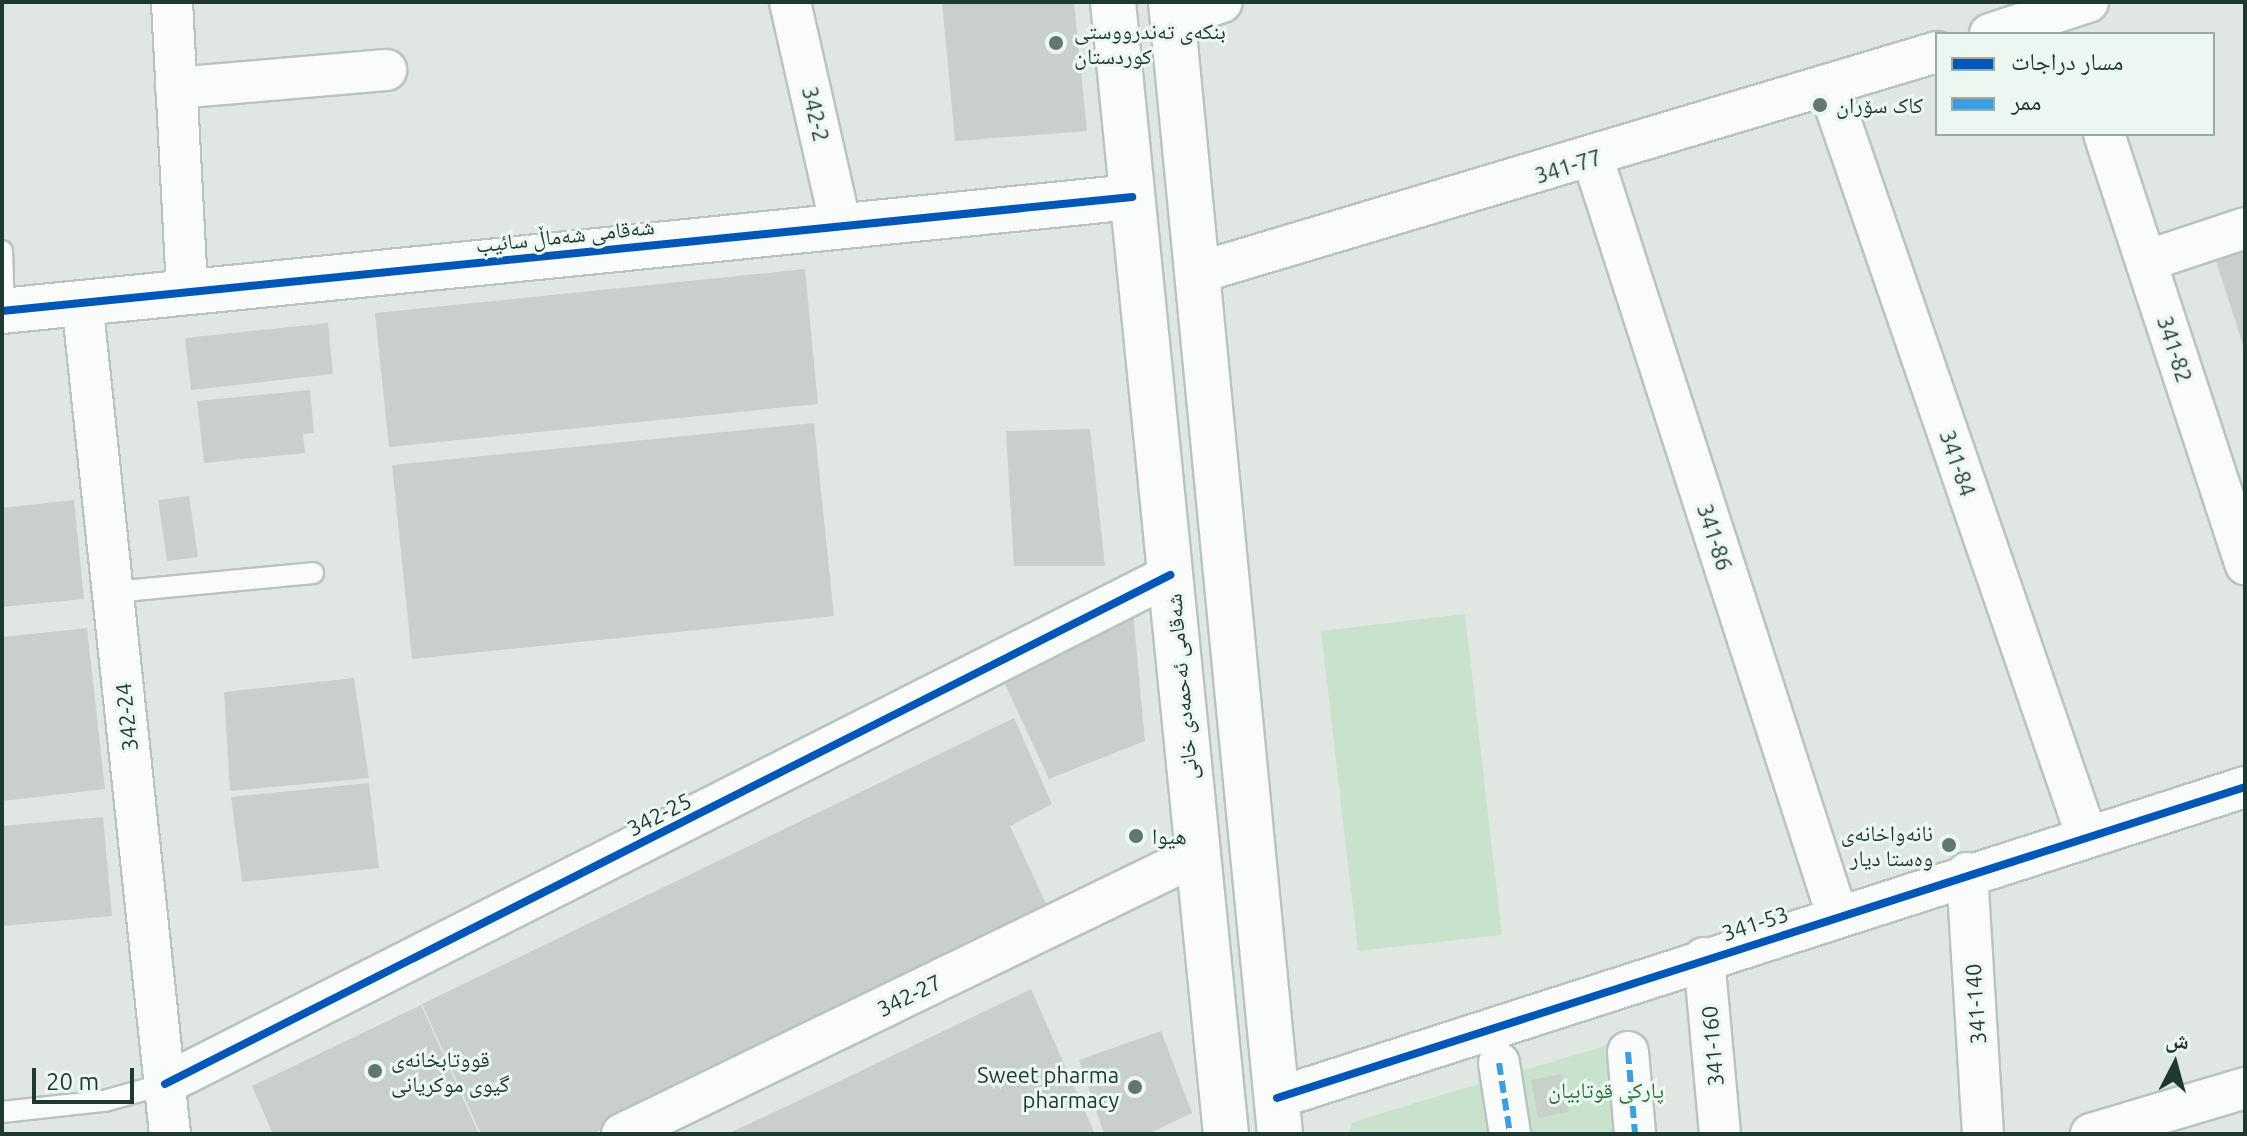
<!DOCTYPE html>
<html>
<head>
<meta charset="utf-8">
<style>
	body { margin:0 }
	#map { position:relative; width:2247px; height:1136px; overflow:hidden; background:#e0e7e3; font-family:Ubuntu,"Noto Naskh Arabic",sans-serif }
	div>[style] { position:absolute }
	.green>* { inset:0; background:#c8e2cd }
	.building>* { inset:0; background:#c9d0cc }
	.roads { filter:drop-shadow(2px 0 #b9c4be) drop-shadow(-2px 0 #b9c4be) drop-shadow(0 2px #b9c4be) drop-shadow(0 -2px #b9c4be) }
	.lane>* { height:20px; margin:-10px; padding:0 10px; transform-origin:10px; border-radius:10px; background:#fafbfb }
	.street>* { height:40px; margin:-20px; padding:0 20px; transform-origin:20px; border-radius:20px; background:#fafbfb }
	.secondary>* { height:44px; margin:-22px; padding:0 22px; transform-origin:22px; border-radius:22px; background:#fafbfb }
	.quiet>* { height:6px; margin-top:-3px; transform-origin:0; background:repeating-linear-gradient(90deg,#3c9ee1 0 12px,transparent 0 18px) }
	.cycleway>* { height:8px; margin:-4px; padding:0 4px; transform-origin:4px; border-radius:4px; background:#0057b8 }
	.dots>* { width:22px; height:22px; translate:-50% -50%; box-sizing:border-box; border:4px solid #edf7f1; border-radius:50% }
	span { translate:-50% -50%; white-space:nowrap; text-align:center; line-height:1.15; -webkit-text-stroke:6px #edf7f1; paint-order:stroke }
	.poi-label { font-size:22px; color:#1e3a30 }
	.left { translate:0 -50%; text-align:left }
	.right { translate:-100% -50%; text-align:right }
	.street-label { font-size:22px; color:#1e3a30 }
	.park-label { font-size:22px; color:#26733c }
	.frame { position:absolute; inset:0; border:4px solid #1e3a30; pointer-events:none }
	.legend { position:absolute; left:1935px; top:32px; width:280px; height:104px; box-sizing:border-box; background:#edf7f1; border:2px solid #9aaba4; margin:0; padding:10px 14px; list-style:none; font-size:24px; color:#1e3a30 }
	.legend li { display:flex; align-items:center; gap:16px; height:40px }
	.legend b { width:40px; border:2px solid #9aaba4 }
	.north { position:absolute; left:2135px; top:1024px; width:80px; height:80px; -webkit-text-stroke:6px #edf7f1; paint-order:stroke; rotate:6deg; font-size:22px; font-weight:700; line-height:32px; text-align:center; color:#1e3a30 }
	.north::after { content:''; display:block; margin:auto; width:28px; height:36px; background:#1e3a30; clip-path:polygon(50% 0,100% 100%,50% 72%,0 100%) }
	.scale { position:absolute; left:32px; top:1068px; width:102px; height:36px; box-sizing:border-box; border:4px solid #1e3a30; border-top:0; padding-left:10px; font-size:24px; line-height:28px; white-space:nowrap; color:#1e3a30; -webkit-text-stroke:6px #edf7f1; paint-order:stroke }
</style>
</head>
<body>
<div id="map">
	<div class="green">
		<div style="clip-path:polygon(1465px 614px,1502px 935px,1358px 951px,1321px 631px)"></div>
		<div style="clip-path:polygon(1644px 1034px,1658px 1134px,1349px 1134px,1352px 1123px,1369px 1117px)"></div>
	</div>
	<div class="building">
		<div style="clip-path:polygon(942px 2px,1074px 2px,1087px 131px,955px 141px)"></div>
		<div style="clip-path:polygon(2245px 242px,2245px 348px,2244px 348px,2213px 252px)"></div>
		<div style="clip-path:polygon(805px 269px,818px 404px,389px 447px,375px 313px)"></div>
		<div style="clip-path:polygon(328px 323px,333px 374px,191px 390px,185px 338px)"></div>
		<div style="clip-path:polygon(310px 390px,314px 433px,303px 434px,305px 453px,204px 463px,197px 401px)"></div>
		<div style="clip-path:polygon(814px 423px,834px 616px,412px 659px,392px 465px)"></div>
		<div style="clip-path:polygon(1090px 429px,1105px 566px,1014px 566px,1006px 431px)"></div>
		<div style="clip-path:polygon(189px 496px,198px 557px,167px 561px,158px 500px)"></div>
		<div style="clip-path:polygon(74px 500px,84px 599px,2px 607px,2px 508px)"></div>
		<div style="clip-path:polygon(1133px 612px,1145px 741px,1049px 779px,1005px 684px)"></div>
		<div style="clip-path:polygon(87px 628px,105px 789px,2px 801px,2px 637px)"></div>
		<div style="clip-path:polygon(354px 678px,369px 778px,230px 791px,224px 692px)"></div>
		<div style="clip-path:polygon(1014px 718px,1052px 804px,1010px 826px,1051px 914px,592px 1134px,481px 1134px,422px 1004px)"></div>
		<div style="clip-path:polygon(369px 783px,379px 868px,242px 882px,231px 797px)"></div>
		<div style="clip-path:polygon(103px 817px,112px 916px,2px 926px,2px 826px)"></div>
		<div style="clip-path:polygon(1031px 989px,1095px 1134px,727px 1134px,819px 1091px)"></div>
		<div style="clip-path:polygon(421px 1005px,479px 1134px,273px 1134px,252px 1086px)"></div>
		<div style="clip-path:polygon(1161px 1031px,1192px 1113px,1148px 1134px,1104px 1134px,1079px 1060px)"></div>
		<div style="clip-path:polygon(1561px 1074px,1569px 1112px,1538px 1118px,1531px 1080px)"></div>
	</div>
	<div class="roads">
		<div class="lane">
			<div style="left:2px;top:251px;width:59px;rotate:88.1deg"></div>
			<div style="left:113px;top:592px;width:201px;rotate:-5.4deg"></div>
			<div style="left:2px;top:1112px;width:103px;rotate:-6.2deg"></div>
			<div style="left:104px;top:1101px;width:63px;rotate:-15.6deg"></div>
		</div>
		<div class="street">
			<div style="left:172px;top:2px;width:289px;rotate:87deg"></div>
			<div style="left:790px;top:2px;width:230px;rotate:77.2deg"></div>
			<div style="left:1172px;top:18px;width:52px;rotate:-17.7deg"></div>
			<div style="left:1990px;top:34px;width:103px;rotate:-18.1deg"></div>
			<div style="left:176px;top:88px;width:211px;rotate:-4.9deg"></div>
			<div style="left:1829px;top:88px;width:792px;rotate:70.99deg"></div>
			<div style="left:2104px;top:134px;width:453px;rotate:71.8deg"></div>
			<div style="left:1593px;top:159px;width:794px;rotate:72.11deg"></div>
			<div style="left:2146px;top:261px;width:104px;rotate:-18.4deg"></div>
			<div style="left:1197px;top:273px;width:772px;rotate:-16.63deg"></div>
			<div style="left:82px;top:301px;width:838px;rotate:83.97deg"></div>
			<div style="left:1967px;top:873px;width:261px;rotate:86.5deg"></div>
			<div style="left:1704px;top:958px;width:177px;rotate:84.8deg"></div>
			<div style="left:1628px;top:1052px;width:82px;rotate:85.1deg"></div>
			<div style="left:1499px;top:1063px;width:72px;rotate:81.2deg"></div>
			<div style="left:165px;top:1084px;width:1127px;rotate:-26.86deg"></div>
			<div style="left:1277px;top:1098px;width:1017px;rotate:-17.81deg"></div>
			<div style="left:622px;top:1134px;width:639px;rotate:-25.88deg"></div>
			<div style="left:2091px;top:1134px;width:161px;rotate:-16.6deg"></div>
		</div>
		<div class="secondary">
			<div style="left:1113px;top:2px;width:1138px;rotate:84.3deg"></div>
			<div style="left:1171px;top:2px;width:1137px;rotate:84.5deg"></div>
			<div style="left:2px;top:311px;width:1136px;rotate:-5.76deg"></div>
		</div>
	</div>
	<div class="quiet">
		<div style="left:1628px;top:1052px;width:82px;rotate:85.1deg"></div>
		<div style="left:1499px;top:1063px;width:72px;rotate:81.2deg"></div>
	</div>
	<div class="cycleway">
		<div style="left:2px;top:311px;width:1136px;rotate:-5.76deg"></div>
		<div style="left:165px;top:1084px;width:1127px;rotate:-26.86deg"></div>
		<div style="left:1277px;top:1098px;width:1017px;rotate:-17.81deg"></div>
	</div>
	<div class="dots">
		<div style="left:1056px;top:43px;background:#62776f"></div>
		<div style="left:1820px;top:105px;background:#62776f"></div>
		<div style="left:1136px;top:836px;background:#62776f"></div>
		<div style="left:1949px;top:845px;background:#62776f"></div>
		<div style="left:375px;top:1071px;background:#62776f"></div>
		<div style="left:1135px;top:1087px;background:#62776f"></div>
	</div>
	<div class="poi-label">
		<span class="left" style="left:1074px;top:43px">بنکەی تەندرووستی<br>کوردستان</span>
		<span class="left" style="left:1836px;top:105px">کاک سۆران</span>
		<span class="right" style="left:1933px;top:845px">نانەواخانەی<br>وەستا دیار</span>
		<span class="left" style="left:1152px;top:836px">هيوا</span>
		<span class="left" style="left:391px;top:1071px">قووتابخانەی<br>گيوی موكريانی</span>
		<span class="right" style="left:1119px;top:1087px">Sweet pharma<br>pharmacy</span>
	</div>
	<div class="street-label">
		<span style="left:816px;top:114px;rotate:77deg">342-2</span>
		<span style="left:1568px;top:166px;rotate:-17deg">341-77</span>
		<span style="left:565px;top:235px;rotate:-6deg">شەقامی شەماڵ سائیب</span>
		<span style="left:2175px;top:349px;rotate:72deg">341-82</span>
		<span style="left:1958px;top:463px;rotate:71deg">341-84</span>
		<span style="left:1715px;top:537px;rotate:72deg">341-86</span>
		<span style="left:1181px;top:687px;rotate:-95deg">شەقامی ئەحمەدی خانی</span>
		<span style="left:126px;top:717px;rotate:-96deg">342-24</span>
		<span style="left:659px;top:814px;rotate:-27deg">342-25</span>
		<span style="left:1755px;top:923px;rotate:-18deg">341-53</span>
		<span style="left:909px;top:995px;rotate:-26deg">342-27</span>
		<span style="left:1975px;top:1004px;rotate:-94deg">341-140</span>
		<span style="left:1712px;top:1046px;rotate:-95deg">341-160</span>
	</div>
	<div class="park-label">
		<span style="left:1606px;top:1090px">پارکی قوتابیان</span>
	</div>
	<div class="frame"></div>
	<ul class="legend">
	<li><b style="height:10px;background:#0057b8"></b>مسار دراجات</li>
	<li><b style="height:10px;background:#3c9ee1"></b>ممر</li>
	</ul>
	<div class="north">ش</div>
	<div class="scale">20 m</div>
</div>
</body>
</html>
